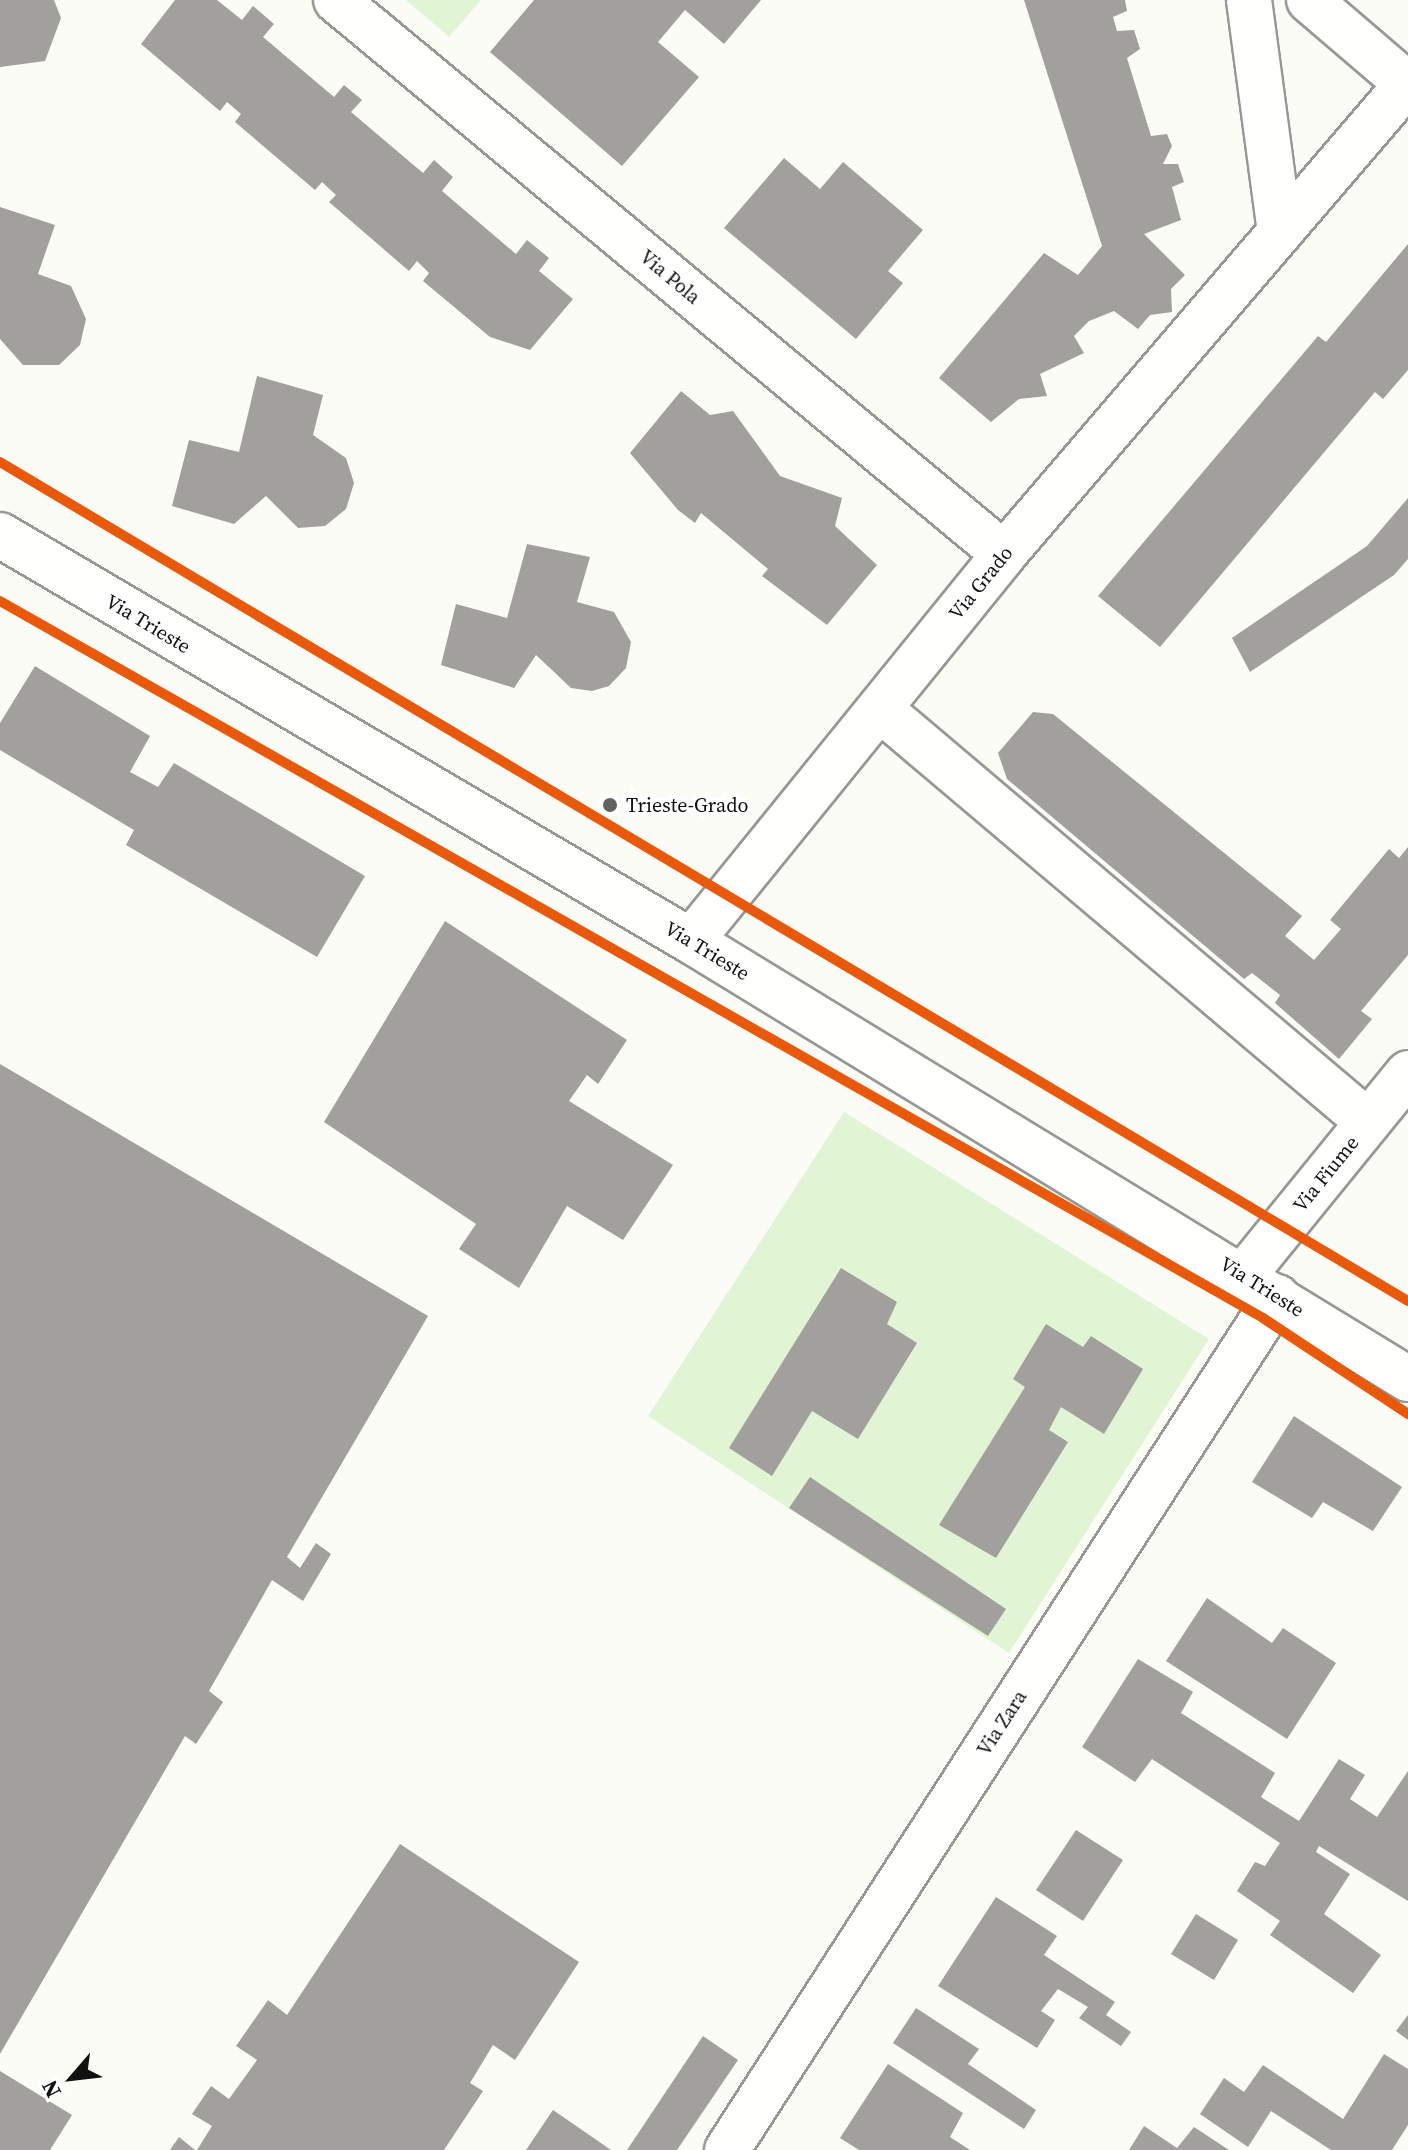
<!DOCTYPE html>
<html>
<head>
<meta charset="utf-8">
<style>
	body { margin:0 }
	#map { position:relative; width:1408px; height:2150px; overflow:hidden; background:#fcfcf7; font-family:"Source Serif 4",serif }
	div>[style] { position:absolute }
	.green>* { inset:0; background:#e1f5d5 }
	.building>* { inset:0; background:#a1a09c }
	.roads { filter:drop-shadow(2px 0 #979795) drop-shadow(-2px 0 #979795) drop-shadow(0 2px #979795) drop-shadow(0 -2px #979795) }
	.minor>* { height:44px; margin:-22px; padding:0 22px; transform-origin:22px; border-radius:22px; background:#fffffe }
	.cycleway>* { height:10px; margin:-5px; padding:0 5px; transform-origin:5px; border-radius:5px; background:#e8590c }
	.dots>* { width:22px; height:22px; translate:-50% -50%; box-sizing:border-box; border:4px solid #fff; border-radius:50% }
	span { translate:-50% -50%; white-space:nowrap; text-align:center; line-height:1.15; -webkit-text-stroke:8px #fff; paint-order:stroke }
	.street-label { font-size:20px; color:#111 }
	.poi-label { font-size:20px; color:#111 }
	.left { translate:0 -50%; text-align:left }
	.north { position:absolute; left:32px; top:2038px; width:80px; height:80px; -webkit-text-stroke:6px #fff; paint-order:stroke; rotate:242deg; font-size:22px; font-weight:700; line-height:32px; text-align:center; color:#111 }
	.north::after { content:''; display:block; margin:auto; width:28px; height:36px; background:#111; clip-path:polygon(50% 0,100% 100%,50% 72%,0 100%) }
</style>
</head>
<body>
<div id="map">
	<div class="green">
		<div style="clip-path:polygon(406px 0,481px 0,449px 37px)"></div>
		<div style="clip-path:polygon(844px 1112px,1209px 1339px,1009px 1653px,648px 1416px)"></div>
	</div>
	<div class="building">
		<div style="clip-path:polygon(0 0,54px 0,61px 18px,45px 61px,0 67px)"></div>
		<div style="clip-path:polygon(175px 0,217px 0,242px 20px,253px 6px,274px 24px,263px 37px,334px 97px,344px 85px,362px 100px,351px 112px,423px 173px,434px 160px,453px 177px,442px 191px,516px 254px,527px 240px,549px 258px,539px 271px,573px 299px,530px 350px,490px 337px,423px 281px,429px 273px,417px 261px,409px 271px,329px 202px,336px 195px,322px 182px,315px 190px,235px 122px,241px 114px,227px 102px,220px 111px,141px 44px)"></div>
		<div style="clip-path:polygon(534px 0,761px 0,724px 44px,685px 10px,658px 42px,699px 77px,622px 166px,490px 52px)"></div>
		<div style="clip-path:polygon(1024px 0,1125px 0,1127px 11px,1113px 17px,1117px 31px,1134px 30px,1140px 49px,1127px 58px,1151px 136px,1167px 134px,1172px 146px,1163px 164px,1178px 164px,1184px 182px,1172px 187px,1181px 220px,1144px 234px,1185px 275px,1171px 289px,1172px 312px,1150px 315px,1138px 329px,1114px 311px,1089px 321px,1074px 336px,1084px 353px,1040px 374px,1047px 396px,1019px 399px,991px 422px,939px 378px,1044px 253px,1078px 275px,1102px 246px)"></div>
		<div style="clip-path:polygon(784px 158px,820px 189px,843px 162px,923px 230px,888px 271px,903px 283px,856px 339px,724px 228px)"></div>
		<div style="clip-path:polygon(0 207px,55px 225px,38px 274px,71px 286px,86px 319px,80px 345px,59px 365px,23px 365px,0 339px)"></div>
		<div style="clip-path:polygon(1408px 244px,1408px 370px,1383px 399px,1375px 392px,1160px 647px,1098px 596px,1318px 336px,1326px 342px)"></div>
		<div style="clip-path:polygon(257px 376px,323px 395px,313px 435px,346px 458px,354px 483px,346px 509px,325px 526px,298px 528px,266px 496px,234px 524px,172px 506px,189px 440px,239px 452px)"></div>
		<div style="clip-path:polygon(681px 391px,710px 415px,733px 411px,780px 476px,842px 498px,835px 526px,877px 565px,827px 625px,762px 576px,768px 569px,701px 513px,695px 523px,678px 510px,630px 453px)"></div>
		<div style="clip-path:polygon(1408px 498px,1408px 559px,1394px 575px,1250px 672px,1232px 638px,1367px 546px)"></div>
		<div style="clip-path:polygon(527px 544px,590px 557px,577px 602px,614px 612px,631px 642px,626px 668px,609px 686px,592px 691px,571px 688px,536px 655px,514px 688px,441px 665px,456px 604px,507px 618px)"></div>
		<div style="clip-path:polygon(35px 666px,150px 736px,130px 772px,158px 787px,174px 763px,365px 876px,317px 957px,126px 845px,134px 830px,0 750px,0 723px)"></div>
		<div style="clip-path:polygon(1033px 712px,1053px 714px,1302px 916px,1285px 936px,1314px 960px,1341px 929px,1330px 920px,1389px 849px,1399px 858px,1408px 847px,1408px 955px,1361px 1011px,1372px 1019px,1339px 1059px,1275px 1003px,1280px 995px,1252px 973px,1244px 979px,1007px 779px,998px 753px)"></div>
		<div style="clip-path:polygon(445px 921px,627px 1040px,598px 1084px,587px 1075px,569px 1101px,673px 1165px,623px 1240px,567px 1206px,519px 1288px,459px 1249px,476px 1224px,324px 1122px)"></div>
		<div style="clip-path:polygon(0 1064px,428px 1316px,287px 1557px,300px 1568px,316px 1543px,331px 1554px,303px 1601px,272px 1580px,209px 1691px,223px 1702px,196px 1744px,185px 1736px,0 2054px)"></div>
		<div style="clip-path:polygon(841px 1268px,897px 1302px,887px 1324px,917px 1343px,858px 1439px,812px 1411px,772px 1476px,729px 1448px)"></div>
		<div style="clip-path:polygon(1046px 1324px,1083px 1347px,1091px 1336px,1143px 1369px,1104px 1434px,1061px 1407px,1049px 1430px,1068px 1442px,996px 1558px,939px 1525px,1025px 1387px,1013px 1379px)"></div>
		<div style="clip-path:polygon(1294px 1416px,1402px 1487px,1373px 1531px,1323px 1502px,1312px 1518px,1252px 1482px)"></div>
		<div style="clip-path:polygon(810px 1477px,1006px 1609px,988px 1636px,789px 1508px)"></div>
		<div style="clip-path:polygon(1207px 1598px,1272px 1643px,1283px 1628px,1336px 1663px,1287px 1739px,1166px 1661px)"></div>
		<div style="clip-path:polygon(1138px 1659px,1193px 1692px,1181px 1713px,1275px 1773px,1261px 1797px,1299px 1821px,1339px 1759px,1365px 1775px,1350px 1799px,1377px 1817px,1408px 1771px,1408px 1901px,1319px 1846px,1316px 1852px,1350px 1874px,1324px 1914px,1381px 1955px,1353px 1993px,1270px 1935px,1280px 1921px,1237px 1891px,1255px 1862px,1265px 1866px,1280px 1843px,1152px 1759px,1135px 1782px,1082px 1747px)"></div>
		<div style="clip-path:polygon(1076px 1830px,1123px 1860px,1083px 1921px,1036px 1890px)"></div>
		<div style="clip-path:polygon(400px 1844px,579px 1962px,515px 2060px,493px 2045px,470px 2083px,483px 2091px,444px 2150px,197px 2150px,212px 2126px,192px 2114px,211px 2086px,229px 2099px,257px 2060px,236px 2046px,268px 2000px,287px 2015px)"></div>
		<div style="clip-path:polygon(996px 1897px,1057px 1936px,1044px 1955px,1115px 2002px,1106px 2015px,1131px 2032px,1121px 2046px,1079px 2018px,1088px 2007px,1058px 1989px,1041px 2011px,1055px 2020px,1037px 2048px,938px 1986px)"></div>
		<div style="clip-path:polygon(1196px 1914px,1238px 1940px,1214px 1980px,1171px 1954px)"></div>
		<div style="clip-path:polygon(916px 2008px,979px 2049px,968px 2064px,1036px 2110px,1024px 2129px,893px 2043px)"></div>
		<div style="clip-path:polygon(1408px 2015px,1408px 2040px,1396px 2031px)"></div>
		<div style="clip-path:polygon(703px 2036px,738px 2060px,677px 2150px,627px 2150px)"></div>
		<div style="clip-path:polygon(1384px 2054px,1408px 2069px,1408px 2125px,1392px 2150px,1331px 2150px,1271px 2111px,1248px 2147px,1200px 2114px,1224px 2078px,1244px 2092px,1263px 2065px,1343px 2119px)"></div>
		<div style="clip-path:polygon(888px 2064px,963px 2113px,950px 2137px,970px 2150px,859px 2150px,840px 2138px)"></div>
		<div style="clip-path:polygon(0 2071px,72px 2115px,50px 2150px,0 2150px)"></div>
		<div style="clip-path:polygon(553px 2110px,611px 2150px,526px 2150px)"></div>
		<div style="clip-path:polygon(1144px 2126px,1177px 2148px,1194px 2127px,1229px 2150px,1129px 2150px)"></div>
		<div style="clip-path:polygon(179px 2137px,195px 2150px,170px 2150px)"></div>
	</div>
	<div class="roads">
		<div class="minor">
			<div style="left:336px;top:0;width:868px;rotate:39.67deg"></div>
			<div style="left:1249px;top:0;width:234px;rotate:82.4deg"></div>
			<div style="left:1309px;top:0;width:130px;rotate:40.6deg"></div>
			<div style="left:0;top:535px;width:801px;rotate:30.44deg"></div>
			<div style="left:691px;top:941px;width:840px;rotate:31.42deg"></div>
			<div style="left:881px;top:710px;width:638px;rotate:40.23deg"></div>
			<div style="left:691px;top:941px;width:498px;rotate:-51deg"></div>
			<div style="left:1004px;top:554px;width:619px;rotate:-49.39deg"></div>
			<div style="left:1244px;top:1275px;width:260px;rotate:-50.9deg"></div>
			<div style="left:727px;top:2150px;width:1015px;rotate:-57.19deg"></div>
		</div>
	</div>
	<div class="cycleway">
		<div style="left:0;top:462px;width:1639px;rotate:30.79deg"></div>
		<div style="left:0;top:601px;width:1452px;rotate:29.58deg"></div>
		<div style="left:1263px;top:1318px;width:174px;rotate:33.5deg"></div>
	</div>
	<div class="dots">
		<div style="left:610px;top:805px;background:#636362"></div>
	</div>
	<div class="street-label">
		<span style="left:670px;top:277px;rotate:40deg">Via Pola</span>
		<span style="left:981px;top:583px;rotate:-51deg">Via Grado</span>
		<span style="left:148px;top:624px;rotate:31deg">Via Trieste</span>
		<span style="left:707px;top:951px;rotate:31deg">Via Trieste</span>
		<span style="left:1326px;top:1174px;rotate:-51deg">Via Fiume</span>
		<span style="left:1262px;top:1287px;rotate:32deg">Via Trieste</span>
		<span style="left:1002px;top:1723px;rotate:-57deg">Via Zara</span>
	</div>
	<div class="poi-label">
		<span class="left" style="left:626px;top:805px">Trieste-Grado</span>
	</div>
	<div class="north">N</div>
</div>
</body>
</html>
